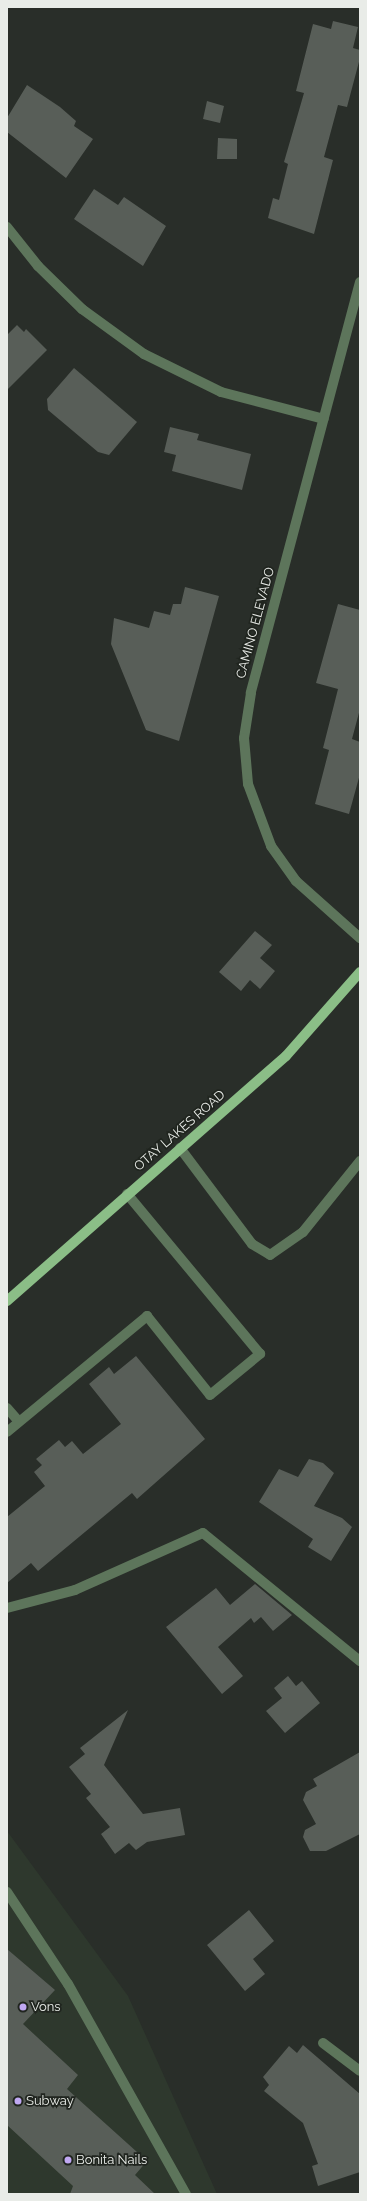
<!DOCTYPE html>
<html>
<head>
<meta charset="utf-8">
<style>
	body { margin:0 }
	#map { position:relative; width:367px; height:2201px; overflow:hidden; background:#292e29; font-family:Raleway,sans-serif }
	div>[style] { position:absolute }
	.built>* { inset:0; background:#2e382d }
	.building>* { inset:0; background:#585e58 }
	.minor>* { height:10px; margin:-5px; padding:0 5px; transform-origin:5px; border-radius:5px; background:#5d755b }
	.major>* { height:10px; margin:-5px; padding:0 5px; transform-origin:5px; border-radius:5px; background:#8bbe87 }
	.dots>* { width:11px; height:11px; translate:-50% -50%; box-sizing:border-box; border:2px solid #20251f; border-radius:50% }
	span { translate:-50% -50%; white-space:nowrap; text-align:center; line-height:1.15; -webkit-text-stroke:3.5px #20251f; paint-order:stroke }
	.street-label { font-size:13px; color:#e9ece8 }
	.poi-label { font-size:13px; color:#e9ece8 }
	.left { translate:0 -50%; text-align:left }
	.frame { position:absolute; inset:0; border:8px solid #e9ece8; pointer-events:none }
</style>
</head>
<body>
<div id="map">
	<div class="built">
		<div style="clip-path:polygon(7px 1831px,128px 1996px,217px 2194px,7px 2194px)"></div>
	</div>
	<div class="building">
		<div style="clip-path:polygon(333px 21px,358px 27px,353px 48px,360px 50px,360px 58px,347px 107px,338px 105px,324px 157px,333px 160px,314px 234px,268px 218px,273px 198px,279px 200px,288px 164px,284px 162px,304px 93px,296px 91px,313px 24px,331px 29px)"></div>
		<div style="clip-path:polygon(27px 85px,60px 107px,76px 121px,74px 126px,93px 139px,66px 178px,7px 132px,7px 118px)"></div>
		<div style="clip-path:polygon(207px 101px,224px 106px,220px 123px,203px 119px)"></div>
		<div style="clip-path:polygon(218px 138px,237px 139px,237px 159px,217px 159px)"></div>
		<div style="clip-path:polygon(94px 189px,118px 205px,124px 197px,166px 226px,143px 266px,74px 219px)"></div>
		<div style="clip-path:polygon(17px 325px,24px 332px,26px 329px,47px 350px,7px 390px,7px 335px)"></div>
		<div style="clip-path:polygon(74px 368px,137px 422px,109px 455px,98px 452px,48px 410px,47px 399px)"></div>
		<div style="clip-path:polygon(170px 427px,199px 434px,197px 440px,251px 454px,242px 490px,172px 471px,176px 455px,164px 452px)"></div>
		<div style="clip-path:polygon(185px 587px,219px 596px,179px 741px,146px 730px,111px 644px,114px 618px,149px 628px,154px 611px,170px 615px,173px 604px,181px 604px)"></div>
		<div style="clip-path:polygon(338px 604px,360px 610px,360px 709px,352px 739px,360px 742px,360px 774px,349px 814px,315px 804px,329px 750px,323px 748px,338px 689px,316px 683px)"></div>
		<div style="clip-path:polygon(255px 931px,272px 945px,260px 958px,275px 971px,260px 989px,250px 980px,241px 991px,219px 972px)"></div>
		<div style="clip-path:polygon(136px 1356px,205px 1439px,137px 1499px,132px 1493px,38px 1571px,31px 1563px,7px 1583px,7px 1517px,45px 1486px,34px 1472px,42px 1465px,36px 1459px,59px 1440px,65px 1447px,72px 1441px,83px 1454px,121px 1424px,89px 1384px,109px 1367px,114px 1374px)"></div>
		<div style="clip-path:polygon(309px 1459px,323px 1463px,334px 1473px,314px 1506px,342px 1518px,352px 1527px,331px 1561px,308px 1547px,313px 1539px,259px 1502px,279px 1469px,298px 1477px)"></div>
		<div style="clip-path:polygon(255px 1584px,292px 1615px,273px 1631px,261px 1617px,254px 1623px,251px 1618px,218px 1647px,243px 1676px,222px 1694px,166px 1627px,216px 1588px,230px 1605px)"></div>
		<div style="clip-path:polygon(288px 1676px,296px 1686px,302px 1681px,320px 1703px,285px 1733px,266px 1711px,282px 1698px,274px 1688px)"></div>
		<div style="clip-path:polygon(128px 1710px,104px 1765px,143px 1814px,180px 1808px,185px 1835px,147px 1842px,136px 1850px,129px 1843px,115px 1854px,101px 1834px,110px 1827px,86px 1798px,91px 1794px,69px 1767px,85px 1754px,80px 1748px)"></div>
		<div style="clip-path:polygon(360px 1752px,360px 1834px,326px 1851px,310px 1851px,303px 1837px,305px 1830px,316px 1824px,303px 1800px,306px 1792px,317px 1786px,313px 1779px)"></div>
		<div style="clip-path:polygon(249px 1910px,274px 1941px,253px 1959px,265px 1974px,245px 1991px,207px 1945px)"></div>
		<div style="clip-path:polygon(7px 1949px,55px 1990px,23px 2024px,78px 2075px,67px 2089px,147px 2161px,135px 2175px,155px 2194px,70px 2194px,73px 2186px,7px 2125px)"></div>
		<div style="clip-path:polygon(303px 2045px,360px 2094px,360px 2172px,318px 2186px,312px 2166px,318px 2164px,303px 2123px,264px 2091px,269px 2085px,263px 2077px,289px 2046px,297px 2053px)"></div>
	</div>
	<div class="minor">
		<div style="left:7px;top:227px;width:50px;rotate:51.5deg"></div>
		<div style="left:38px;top:266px;width:62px;rotate:44.3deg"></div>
		<div style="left:82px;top:309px;width:77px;rotate:36deg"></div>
		<div style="left:144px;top:354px;width:86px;rotate:26.3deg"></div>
		<div style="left:221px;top:392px;width:106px;rotate:14.7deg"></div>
		<div style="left:360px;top:282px;width:425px;rotate:104.9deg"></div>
		<div style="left:251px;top:693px;width:46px;rotate:98.8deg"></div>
		<div style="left:244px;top:738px;width:46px;rotate:85deg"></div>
		<div style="left:248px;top:784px;width:66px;rotate:69.6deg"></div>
		<div style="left:271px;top:846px;width:43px;rotate:54.5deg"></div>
		<div style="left:296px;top:881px;width:86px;rotate:41.7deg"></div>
		<div style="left:180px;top:1148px;width:120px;rotate:53.1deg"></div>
		<div style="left:252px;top:1244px;width:21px;rotate:31deg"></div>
		<div style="left:270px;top:1255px;width:40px;rotate:-34.9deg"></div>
		<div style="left:303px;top:1232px;width:91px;rotate:-51.2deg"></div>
		<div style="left:7px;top:1408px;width:18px;rotate:49deg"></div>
		<div style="left:7px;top:1432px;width:182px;rotate:-39.6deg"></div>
		<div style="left:147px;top:1316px;width:101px;rotate:51.4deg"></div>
		<div style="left:210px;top:1395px;width:65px;rotate:-39.4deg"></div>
		<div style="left:260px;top:1354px;width:208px;rotate:-129.7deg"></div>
		<div style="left:7px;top:1608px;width:70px;rotate:-14.8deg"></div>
		<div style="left:75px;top:1590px;width:140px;rotate:-24deg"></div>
		<div style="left:203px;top:1533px;width:203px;rotate:39.2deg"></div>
		<div style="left:7px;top:1892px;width:110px;rotate:56.5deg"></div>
		<div style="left:68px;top:1984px;width:241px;rotate:60.7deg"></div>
		<div style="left:323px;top:2043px;width:46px;rotate:37.1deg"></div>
	</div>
	<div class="major">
		<div style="left:7px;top:1301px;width:371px;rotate:-41.3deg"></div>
		<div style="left:286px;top:1056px;width:112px;rotate:-48.6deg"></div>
	</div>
	<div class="dots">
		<div style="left:23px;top:2007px;background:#c0a8f3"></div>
		<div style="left:18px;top:2101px;background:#c0a8f3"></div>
		<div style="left:68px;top:2160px;background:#c0a8f3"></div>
	</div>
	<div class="street-label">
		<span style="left:256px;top:623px;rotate:-75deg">CAMINO ELEVADO</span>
		<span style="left:180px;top:1131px;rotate:-41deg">OTAY LAKES ROAD</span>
	</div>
	<div class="poi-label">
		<span class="left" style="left:31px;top:2007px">Vons</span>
		<span class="left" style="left:26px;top:2101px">Subway</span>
		<span class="left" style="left:76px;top:2160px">Bonita Nails</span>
	</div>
	<div class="frame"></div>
</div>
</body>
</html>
